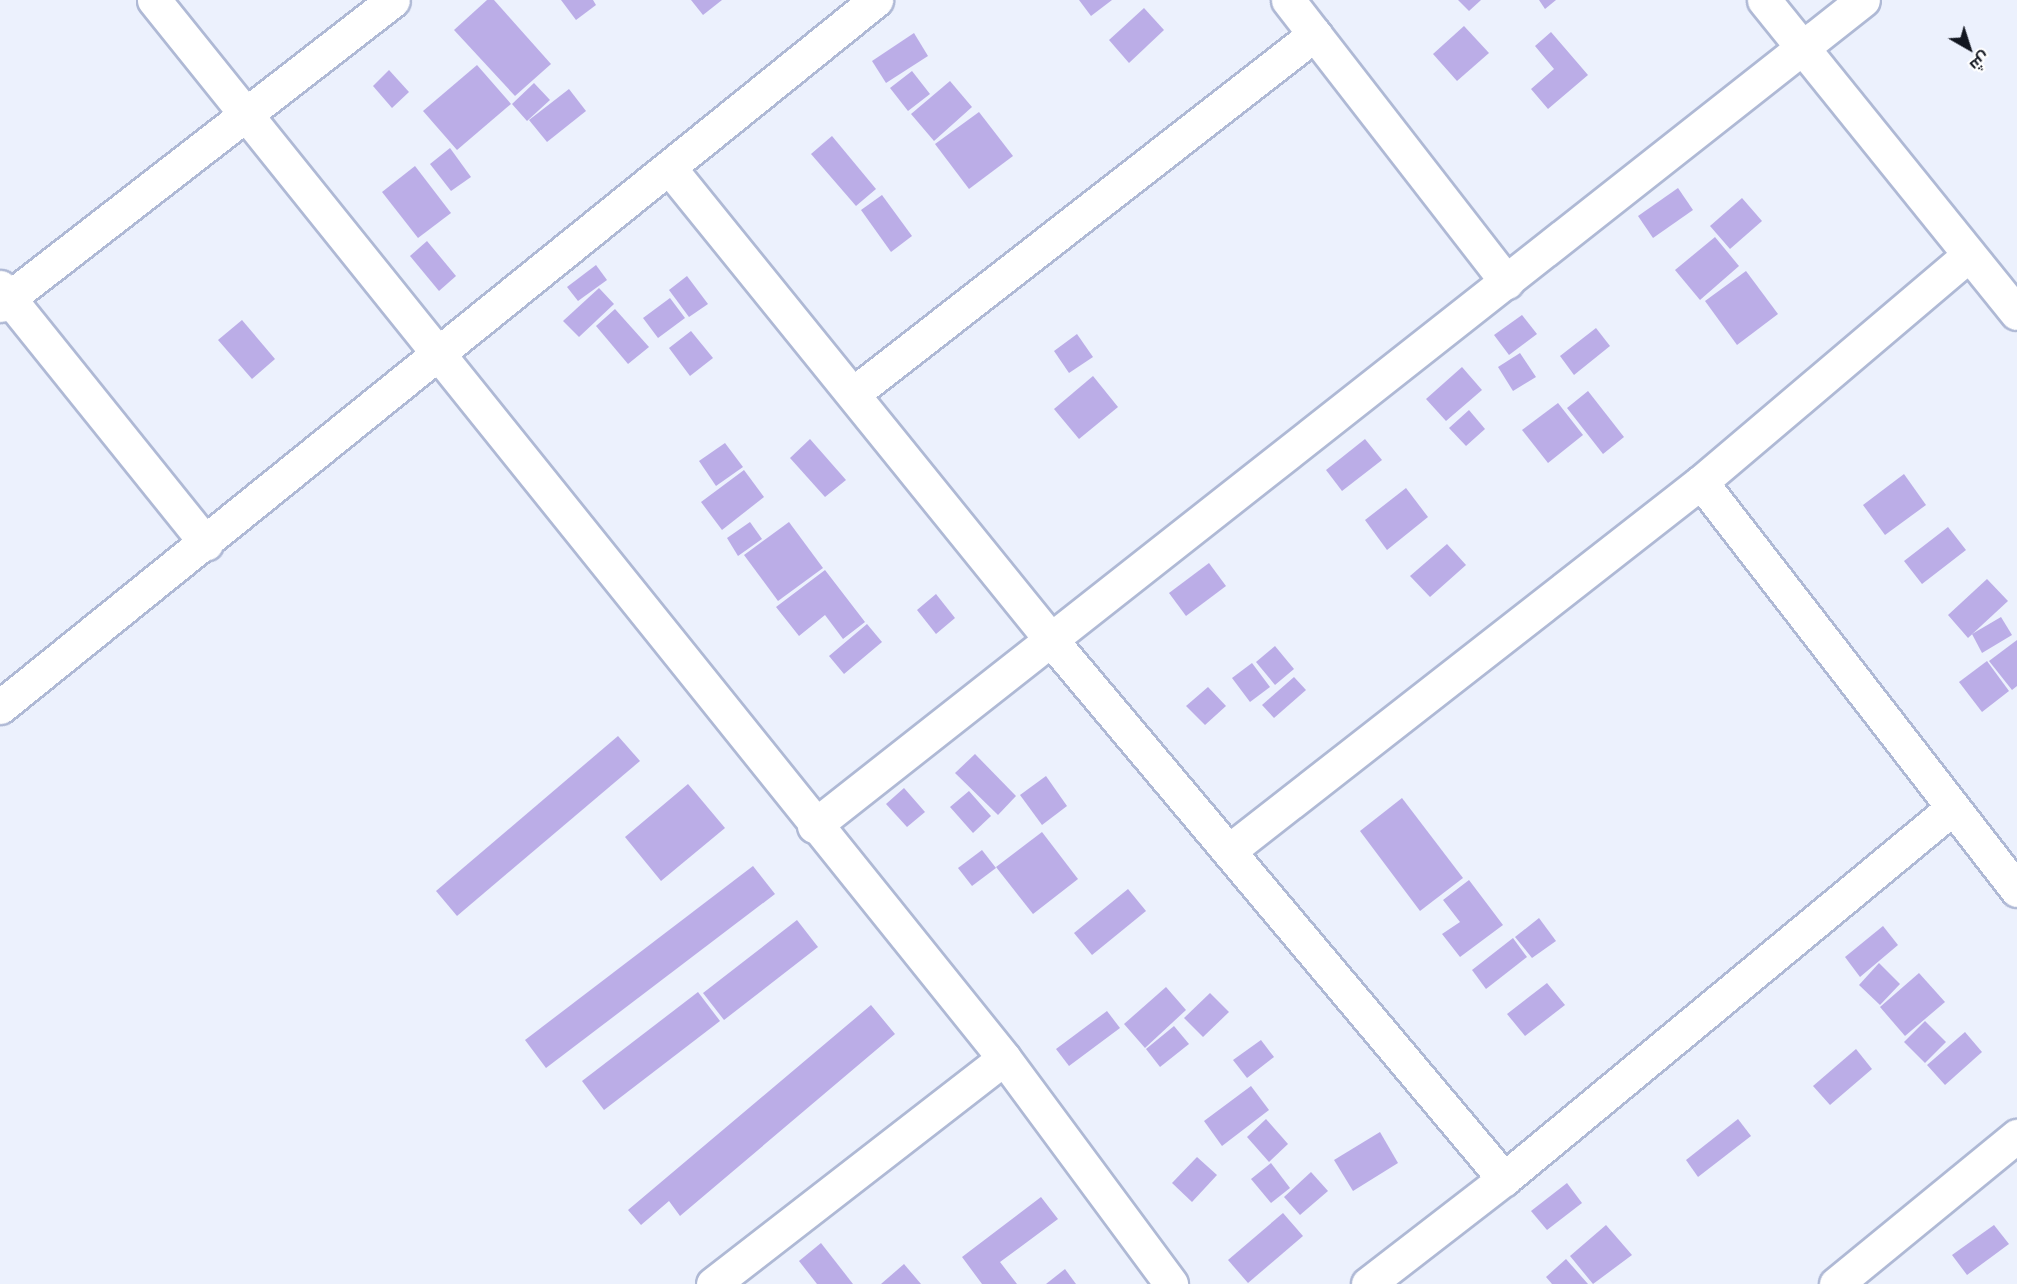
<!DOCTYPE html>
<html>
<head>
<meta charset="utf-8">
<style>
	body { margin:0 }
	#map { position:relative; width:2017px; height:1284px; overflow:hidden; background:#ecf1fd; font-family:"Noto Sans",Cairo,sans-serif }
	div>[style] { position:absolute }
	.building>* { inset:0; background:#bbade7 }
	.roads { filter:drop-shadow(2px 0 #afb9d5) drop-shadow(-2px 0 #afb9d5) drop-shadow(0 2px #afb9d5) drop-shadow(0 -2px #afb9d5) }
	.minor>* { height:33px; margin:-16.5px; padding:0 16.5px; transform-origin:16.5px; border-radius:16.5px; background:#fff }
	span { translate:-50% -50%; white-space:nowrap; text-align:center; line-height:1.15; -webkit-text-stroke:6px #fff; paint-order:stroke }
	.north { position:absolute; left:1939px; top:18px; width:60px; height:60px; -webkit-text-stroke:4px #fff; paint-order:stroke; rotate:141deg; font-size:16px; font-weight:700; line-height:24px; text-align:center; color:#121620 }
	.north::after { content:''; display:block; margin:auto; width:21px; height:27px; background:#121620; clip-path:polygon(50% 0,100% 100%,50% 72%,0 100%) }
</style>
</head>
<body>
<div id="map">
	<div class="building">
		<div style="clip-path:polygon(487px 0,494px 0,551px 64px,515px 96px,454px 30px)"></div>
		<div style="clip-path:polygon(561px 0,593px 0,596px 5px,576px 20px)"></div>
		<div style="clip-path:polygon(691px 0,722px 0,703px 15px)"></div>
		<div style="clip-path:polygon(1079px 0,1112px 0,1091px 16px)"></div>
		<div style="clip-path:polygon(1458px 0,1481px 0,1469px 11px)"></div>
		<div style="clip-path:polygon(1539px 0,1556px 0,1545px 9px)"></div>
		<div style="clip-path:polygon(1144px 8px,1164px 30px,1129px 63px,1109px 40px)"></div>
		<div style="clip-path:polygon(1464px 26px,1489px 53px,1457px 81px,1433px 54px)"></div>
		<div style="clip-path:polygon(1551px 32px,1588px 75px,1548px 109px,1531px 89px,1554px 69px,1535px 46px)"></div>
		<div style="clip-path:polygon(914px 33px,928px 56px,886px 83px,872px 61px)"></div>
		<div style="clip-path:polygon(477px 65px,511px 104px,457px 150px,423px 111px)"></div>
		<div style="clip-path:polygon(389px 70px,409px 92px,392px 108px,373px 86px)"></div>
		<div style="clip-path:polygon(912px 71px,930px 94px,908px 111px,890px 88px)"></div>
		<div style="clip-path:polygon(950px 81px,972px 107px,934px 141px,911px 114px)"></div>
		<div style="clip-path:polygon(534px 83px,550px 100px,527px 121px,512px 104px)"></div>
		<div style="clip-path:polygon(569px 89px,586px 111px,547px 142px,529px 120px)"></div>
		<div style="clip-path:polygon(979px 112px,1013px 156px,969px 189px,935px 144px)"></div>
		<div style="clip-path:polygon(832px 136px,876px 189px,856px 206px,811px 154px)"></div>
		<div style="clip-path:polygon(450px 148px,471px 177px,451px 191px,430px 164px)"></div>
		<div style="clip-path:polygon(415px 166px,451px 213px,418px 238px,382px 192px)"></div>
		<div style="clip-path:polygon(1678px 188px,1693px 210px,1653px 238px,1638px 216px)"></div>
		<div style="clip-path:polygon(882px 195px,912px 236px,891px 252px,861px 210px)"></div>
		<div style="clip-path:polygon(1742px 198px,1762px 221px,1730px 249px,1710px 226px)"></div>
		<div style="clip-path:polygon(1715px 237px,1739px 266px,1700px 300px,1675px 270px)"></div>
		<div style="clip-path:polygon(427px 241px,456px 276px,439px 291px,410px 256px)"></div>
		<div style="clip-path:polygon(596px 265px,607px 280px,578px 301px,567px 287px)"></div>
		<div style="clip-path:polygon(1746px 271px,1778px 314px,1737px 345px,1705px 301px)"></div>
		<div style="clip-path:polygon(687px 276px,708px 304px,689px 317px,669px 290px)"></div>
		<div style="clip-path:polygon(599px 288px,614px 304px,579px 337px,563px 321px)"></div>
		<div style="clip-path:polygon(670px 298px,685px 318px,658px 338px,643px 318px)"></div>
		<div style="clip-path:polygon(615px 309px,649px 347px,628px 364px,596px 326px)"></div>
		<div style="clip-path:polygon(1522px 315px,1537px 334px,1509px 355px,1494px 335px)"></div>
		<div style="clip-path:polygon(242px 320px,275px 359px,252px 379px,218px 340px)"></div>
		<div style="clip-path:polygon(1596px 328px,1610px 346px,1574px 375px,1560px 356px)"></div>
		<div style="clip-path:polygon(691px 331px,713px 358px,690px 376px,669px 348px)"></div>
		<div style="clip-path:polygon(1077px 334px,1093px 357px,1069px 373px,1054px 351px)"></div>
		<div style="clip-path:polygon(1520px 353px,1536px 377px,1513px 391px,1498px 367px)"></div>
		<div style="clip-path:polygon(1462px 367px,1482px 390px,1446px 421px,1426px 399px)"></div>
		<div style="clip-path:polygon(1093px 376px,1118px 407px,1079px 439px,1054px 409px)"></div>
		<div style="clip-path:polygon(1588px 391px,1624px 437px,1603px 454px,1567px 408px)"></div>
		<div style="clip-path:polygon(1558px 403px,1583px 435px,1548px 463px,1522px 430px)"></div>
		<div style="clip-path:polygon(1469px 410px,1485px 429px,1466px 446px,1449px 428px)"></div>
		<div style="clip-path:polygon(810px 439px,846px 480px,825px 497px,790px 458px)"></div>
		<div style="clip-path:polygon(1365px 439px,1382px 460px,1342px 491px,1326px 470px)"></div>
		<div style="clip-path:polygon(725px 443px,743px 467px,716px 486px,699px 461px)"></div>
		<div style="clip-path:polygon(744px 470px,764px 497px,722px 530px,701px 502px)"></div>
		<div style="clip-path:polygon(1904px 474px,1926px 505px,1885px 535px,1863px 505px)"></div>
		<div style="clip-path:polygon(1406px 488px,1428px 517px,1387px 550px,1365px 520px)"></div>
		<div style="clip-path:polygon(750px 522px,762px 539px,738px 556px,727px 538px)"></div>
		<div style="clip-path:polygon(789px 522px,823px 568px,778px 601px,744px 555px)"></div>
		<div style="clip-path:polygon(1948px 527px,1966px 550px,1922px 584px,1904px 561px)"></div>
		<div style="clip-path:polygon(1447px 544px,1466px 565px,1430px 597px,1410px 576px)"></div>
		<div style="clip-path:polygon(1209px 563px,1226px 586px,1186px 616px,1169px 593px)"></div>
		<div style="clip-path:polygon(825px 570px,865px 622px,843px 639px,825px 615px,799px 636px,776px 607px)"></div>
		<div style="clip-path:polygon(1987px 579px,2008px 601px,1968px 638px,1948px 615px)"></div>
		<div style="clip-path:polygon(936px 594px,955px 618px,936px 634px,917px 610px)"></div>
		<div style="clip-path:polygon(2001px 617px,2012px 635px,1982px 653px,1972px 634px)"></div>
		<div style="clip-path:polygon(867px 624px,882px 642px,844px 674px,829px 656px)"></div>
		<div style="clip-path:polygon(2017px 640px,2017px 686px,2012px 690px,1989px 661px)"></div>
		<div style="clip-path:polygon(1275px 646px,1294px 669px,1275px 685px,1256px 662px)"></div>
		<div style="clip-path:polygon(1987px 661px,2009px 691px,1982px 712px,1959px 682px)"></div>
		<div style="clip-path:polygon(1252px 663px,1270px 687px,1250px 702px,1232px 678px)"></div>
		<div style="clip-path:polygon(1294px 677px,1306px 690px,1274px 718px,1262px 705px)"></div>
		<div style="clip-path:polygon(1208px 687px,1226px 706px,1205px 725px,1186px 706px)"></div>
		<div style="clip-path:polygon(618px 736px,640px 761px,457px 916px,436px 891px)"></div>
		<div style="clip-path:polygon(975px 754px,1016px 796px,998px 815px,955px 773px)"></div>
		<div style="clip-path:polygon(1046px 776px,1067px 806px,1042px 825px,1020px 795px)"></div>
		<div style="clip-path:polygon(688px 784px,725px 828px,661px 881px,625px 837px)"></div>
		<div style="clip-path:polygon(904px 788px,925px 812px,907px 827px,886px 804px)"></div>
		<div style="clip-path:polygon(969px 791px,991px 816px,973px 833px,950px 807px)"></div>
		<div style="clip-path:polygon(1402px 798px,1463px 878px,1420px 911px,1360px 831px)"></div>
		<div style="clip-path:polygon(1042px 832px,1078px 879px,1033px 914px,996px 867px)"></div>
		<div style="clip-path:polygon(982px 850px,996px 868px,972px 886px,958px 868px)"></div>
		<div style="clip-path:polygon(753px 866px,775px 894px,546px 1068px,525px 1040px)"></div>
		<div style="clip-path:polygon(1469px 880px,1503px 925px,1460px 957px,1442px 934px,1460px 922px,1443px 900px)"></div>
		<div style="clip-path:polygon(1128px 889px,1146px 911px,1092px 955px,1074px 933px)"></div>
		<div style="clip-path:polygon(1539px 918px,1556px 941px,1532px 958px,1515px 937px)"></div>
		<div style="clip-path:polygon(797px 920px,818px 947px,724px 1020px,703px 993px)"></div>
		<div style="clip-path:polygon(1883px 926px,1898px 945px,1860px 977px,1845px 957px)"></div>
		<div style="clip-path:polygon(1513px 938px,1527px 957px,1486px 989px,1472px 970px)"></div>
		<div style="clip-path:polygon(1879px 963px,1900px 984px,1880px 1005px,1859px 985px)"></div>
		<div style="clip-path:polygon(1919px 973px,1945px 1002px,1905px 1036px,1880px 1007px)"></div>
		<div style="clip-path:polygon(1547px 983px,1565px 1005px,1525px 1036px,1507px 1014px)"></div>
		<div style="clip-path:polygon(1166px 987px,1186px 1010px,1145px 1048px,1124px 1024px)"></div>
		<div style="clip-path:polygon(698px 992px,720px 1021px,604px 1110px,582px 1081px)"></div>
		<div style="clip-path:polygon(1210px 993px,1229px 1012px,1203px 1037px,1184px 1018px)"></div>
		<div style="clip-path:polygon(871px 1005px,895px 1034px,680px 1216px,669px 1201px,641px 1225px,628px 1210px)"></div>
		<div style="clip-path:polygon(1107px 1011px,1120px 1028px,1069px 1066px,1056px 1049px)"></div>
		<div style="clip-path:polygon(1925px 1021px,1946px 1042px,1925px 1063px,1904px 1042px)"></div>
		<div style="clip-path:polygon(1174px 1026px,1189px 1044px,1160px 1067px,1146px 1049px)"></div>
		<div style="clip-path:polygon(1965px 1032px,1982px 1052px,1945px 1085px,1927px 1065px)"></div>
		<div style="clip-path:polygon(1261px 1040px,1274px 1057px,1247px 1078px,1233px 1060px)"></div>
		<div style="clip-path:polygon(1856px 1049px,1872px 1069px,1830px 1105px,1813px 1086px)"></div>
		<div style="clip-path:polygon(1251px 1086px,1269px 1110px,1222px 1146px,1204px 1121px)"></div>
		<div style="clip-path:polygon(1266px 1119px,1288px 1144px,1269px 1162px,1247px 1137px)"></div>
		<div style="clip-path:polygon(1738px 1119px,1751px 1136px,1698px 1177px,1686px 1160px)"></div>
		<div style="clip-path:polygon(1380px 1132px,1398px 1163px,1353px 1191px,1334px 1160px)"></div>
		<div style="clip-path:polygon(1197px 1157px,1217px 1175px,1192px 1202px,1172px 1183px)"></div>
		<div style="clip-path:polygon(1271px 1163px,1290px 1188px,1271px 1203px,1251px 1179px)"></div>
		<div style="clip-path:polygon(1311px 1172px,1328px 1191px,1300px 1215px,1284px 1197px)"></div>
		<div style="clip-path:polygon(1567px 1183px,1582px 1203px,1547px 1230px,1531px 1211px)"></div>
		<div style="clip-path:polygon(1041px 1197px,1058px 1219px,1000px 1262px,1017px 1284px,982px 1284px,962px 1257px)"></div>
		<div style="clip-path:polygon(1283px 1213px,1303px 1236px,1248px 1283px,1228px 1260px)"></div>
		<div style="clip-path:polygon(1606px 1225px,1632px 1255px,1593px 1284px,1570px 1256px)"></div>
		<div style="clip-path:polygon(1994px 1225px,2009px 1244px,1967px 1275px,1952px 1255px)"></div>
		<div style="clip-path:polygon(821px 1243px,853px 1284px,817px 1284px,799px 1261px)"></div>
		<div style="clip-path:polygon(1566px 1259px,1588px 1284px,1552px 1284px,1546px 1277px)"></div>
		<div style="clip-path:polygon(904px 1264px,921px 1284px,881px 1284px)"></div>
		<div style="clip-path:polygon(1065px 1269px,1076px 1284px,1046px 1284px)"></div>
	</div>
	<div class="roads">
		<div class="minor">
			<div style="left:154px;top:0;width:1357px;rotate:51.22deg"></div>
			<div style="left:1004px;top:1058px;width:281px;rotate:53.5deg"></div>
			<div style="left:1288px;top:0;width:357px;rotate:52.2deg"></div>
			<div style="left:1764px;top:0;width:402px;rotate:51.1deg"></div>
			<div style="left:671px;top:170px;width:606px;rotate:51.03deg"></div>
			<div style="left:1052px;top:641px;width:703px;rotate:49.96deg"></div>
			<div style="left:0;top:287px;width:329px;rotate:51.2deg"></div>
			<div style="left:0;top:305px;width:497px;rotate:-37.8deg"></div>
			<div style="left:854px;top:393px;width:584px;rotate:-37.91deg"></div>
			<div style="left:1701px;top:482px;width:516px;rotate:52.24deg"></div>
			<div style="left:0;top:707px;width:1126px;rotate:-38.91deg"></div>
			<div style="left:814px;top:826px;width:1335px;rotate:-38.22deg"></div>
			<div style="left:1230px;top:850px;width:598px;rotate:-38deg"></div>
			<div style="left:1701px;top:482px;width:351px;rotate:-40.3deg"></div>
			<div style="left:713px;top:1284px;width:368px;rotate:-37.8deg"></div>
			<div style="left:1368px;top:1284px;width:172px;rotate:-37.7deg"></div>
			<div style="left:1504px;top:1179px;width:579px;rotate:-39.6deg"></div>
			<div style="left:1836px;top:1284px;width:234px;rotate:-39.3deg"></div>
		</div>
	</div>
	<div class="north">ش</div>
</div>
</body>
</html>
